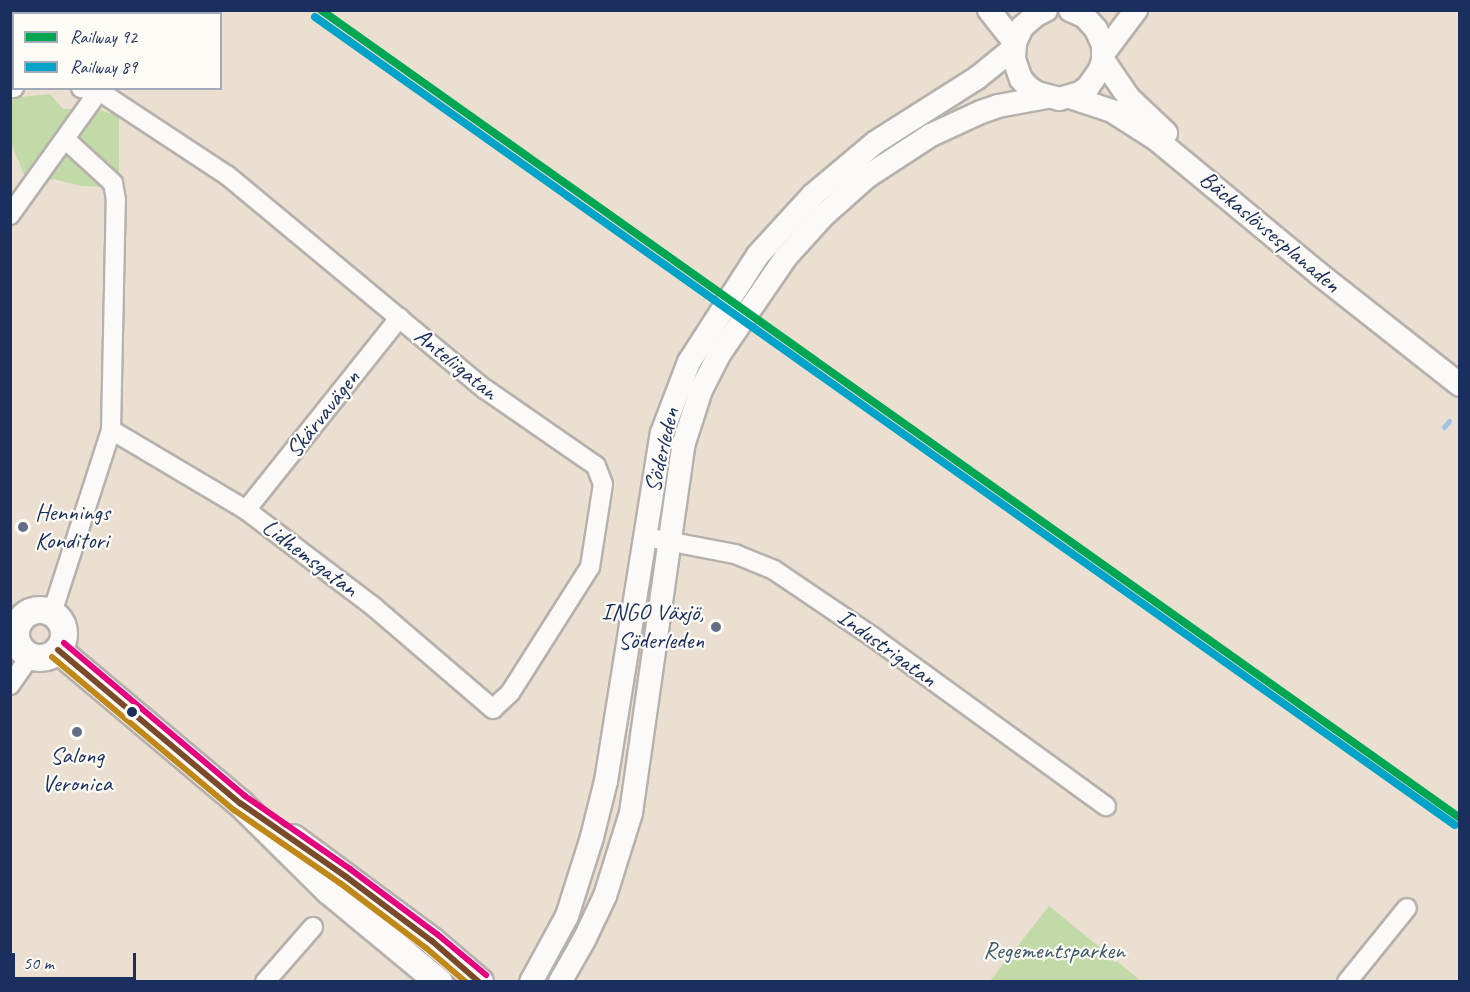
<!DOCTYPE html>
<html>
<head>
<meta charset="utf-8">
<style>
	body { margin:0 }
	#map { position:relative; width:1470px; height:992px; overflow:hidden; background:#eadfd0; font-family:Caveat,sans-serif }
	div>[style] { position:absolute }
	.green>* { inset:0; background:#c2daa7 }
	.stream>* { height:5px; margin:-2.5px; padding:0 2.5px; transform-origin:2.5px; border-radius:2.5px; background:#a0c0e4 }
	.roads { filter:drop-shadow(2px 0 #b6b1ac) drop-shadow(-2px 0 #b6b1ac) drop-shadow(0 2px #b6b1ac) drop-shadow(0 -2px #b6b1ac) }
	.minor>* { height:18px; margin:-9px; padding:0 9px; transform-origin:9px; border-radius:9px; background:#fcfaf8 }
	.tertiary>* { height:22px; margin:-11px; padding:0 11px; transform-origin:11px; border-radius:11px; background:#fcfaf8 }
	.secondary>* { height:26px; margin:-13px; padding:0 13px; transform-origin:13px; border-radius:13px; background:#fcfaf8 }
	.secondary>.ring { margin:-13px; padding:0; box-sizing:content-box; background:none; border:26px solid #fcfaf8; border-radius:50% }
	.bus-1>* { height:6px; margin:-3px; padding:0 3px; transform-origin:3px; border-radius:3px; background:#7a4b2a }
	.bus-2>* { height:6px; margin:-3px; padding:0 3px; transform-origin:3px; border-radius:3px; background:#c08818 }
	.bus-3>* { height:6px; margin:-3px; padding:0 3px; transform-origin:3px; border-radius:3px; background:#e5007d }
	.rail-1>* { height:8px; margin:-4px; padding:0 4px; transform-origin:4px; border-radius:4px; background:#00a651 }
	.rail-2>* { height:8px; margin:-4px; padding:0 4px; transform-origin:4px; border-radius:4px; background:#01a3c8 }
	.dots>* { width:16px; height:16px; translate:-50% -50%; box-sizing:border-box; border:3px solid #fdfcf7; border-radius:50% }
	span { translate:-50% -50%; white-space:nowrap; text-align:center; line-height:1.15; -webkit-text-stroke:4.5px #fdfcf7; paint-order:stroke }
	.street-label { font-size:24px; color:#1b2f5e }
	.poi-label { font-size:24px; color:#1b2f5e }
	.left { translate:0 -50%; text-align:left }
	.right { translate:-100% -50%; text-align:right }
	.park-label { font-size:24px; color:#3d5968 }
	.frame { position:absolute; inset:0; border:12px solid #1b2f5e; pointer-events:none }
	.legend { position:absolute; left:12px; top:12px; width:210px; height:78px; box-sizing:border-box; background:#fdfcf7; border:2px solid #a3aaba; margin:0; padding:8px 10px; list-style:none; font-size:18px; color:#1b2f5e }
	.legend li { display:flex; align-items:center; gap:12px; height:30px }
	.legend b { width:30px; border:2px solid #a3aaba }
	.scale { position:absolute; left:12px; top:953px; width:124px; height:27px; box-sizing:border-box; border:3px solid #1b2f5e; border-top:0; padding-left:8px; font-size:18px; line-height:21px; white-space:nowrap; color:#1b2f5e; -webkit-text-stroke:4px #fdfcf7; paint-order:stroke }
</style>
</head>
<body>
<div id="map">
	<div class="green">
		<div style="clip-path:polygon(50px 94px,63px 109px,96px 109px,119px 116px,119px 178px,105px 187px,81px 186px,54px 179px,28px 184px,11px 143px,10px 98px)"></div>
		<div style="clip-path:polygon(1049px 906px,1141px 981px,990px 981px)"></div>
	</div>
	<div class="stream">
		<div style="left:1444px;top:427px;width:8px;rotate:-50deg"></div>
	</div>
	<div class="roads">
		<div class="minor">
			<div style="left:153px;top:14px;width:5px;rotate:-53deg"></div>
			<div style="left:10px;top:88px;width:4px"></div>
			<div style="left:81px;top:88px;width:18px;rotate:9deg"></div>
			<div style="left:99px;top:91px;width:154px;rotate:33.4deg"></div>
			<div style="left:228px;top:176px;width:334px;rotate:39.7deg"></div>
			<div style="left:485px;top:389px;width:135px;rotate:34.7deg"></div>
			<div style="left:596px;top:466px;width:19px;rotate:69deg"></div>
			<div style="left:603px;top:484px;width:84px;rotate:98.9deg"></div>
			<div style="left:590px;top:567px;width:149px;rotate:122.4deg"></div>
			<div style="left:510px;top:693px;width:23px;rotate:137deg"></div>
			<div style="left:493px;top:709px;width:157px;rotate:-139.4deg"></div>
			<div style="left:374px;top:607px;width:161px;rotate:-142.8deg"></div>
			<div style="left:246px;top:510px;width:157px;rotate:-149.3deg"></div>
			<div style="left:10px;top:215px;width:156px;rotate:-54.4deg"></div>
			<div style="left:246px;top:510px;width:246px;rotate:-51.4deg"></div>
			<div style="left:646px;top:537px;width:91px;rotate:10.8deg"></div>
			<div style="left:735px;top:554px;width:42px;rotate:22.3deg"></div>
			<div style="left:774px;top:570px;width:120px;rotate:34.1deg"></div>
			<div style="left:873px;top:637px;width:288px;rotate:36deg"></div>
			<div style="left:52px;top:613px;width:192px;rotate:-72.1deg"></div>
			<div style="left:111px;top:430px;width:230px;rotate:-88.8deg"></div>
			<div style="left:116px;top:200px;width:17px;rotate:-100deg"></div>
			<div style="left:113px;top:183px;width:65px;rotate:-137.5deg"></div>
			<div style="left:10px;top:685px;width:35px;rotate:-55deg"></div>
			<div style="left:265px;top:982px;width:73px;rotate:-48.9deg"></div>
			<div style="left:1347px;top:982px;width:95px;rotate:-51deg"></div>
		</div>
		<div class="tertiary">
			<div style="left:989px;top:10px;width:42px;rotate:51.8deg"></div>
			<div style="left:1046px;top:10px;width:11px;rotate:153deg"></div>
			<div style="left:1036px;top:15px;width:18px;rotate:139deg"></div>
			<div style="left:1022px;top:27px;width:17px;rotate:114deg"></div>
			<div style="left:1015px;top:43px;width:16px;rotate:94deg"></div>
			<div style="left:1014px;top:59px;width:21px;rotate:71deg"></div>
			<div style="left:1021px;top:79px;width:11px;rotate:49deg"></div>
			<div style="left:1028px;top:87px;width:11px;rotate:34deg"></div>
			<div style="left:1037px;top:93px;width:23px;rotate:15deg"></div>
			<div style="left:1059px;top:99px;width:22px;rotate:-16deg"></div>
			<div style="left:1080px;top:93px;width:10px;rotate:-37deg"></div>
			<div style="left:1088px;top:87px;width:21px;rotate:-55deg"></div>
			<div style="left:1100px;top:70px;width:10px;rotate:-73deg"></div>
			<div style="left:1103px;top:60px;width:15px;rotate:-90deg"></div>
			<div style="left:1103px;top:45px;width:17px;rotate:-114deg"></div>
			<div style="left:1096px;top:29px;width:18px;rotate:-133deg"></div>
			<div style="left:1084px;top:16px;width:15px;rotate:-157deg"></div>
			<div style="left:1103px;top:54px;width:55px;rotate:-53.1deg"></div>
			<div style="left:1103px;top:60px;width:46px;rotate:55.6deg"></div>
			<div style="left:1129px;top:98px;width:51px;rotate:43.4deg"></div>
			<div style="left:1070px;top:97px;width:44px;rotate:18.4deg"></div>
			<div style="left:1112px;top:111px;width:52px;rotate:32.5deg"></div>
			<div style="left:1156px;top:139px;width:212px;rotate:39.6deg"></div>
			<div style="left:1319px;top:274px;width:179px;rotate:38.2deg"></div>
			<div style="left:531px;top:982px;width:75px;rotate:-61.4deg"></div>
			<div style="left:567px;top:916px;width:83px;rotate:-72.4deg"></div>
			<div style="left:592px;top:837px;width:58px;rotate:-76deg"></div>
			<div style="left:606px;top:781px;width:352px;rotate:-80.9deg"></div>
			<div style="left:662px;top:433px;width:76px;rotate:-69.2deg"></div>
			<div style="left:689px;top:362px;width:127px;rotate:-57.2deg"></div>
			<div style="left:758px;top:255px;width:81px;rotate:-47.5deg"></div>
			<div style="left:813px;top:195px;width:82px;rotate:-40.1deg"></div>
			<div style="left:876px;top:142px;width:120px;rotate:-32.4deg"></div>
			<div style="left:977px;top:78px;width:48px;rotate:-39deg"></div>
			<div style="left:560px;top:982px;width:48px;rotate:-60.3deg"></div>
			<div style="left:584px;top:940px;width:49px;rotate:-64.5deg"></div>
			<div style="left:605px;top:896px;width:87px;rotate:-72.6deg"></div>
			<div style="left:631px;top:813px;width:371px;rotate:-81.9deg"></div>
			<div style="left:683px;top:446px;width:59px;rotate:-72.2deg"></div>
			<div style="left:701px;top:390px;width:38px;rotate:-63deg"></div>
			<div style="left:718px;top:356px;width:120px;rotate:-55.5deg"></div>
			<div style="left:786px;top:257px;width:57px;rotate:-47.9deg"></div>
			<div style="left:824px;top:215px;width:59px;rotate:-41.6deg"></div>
			<div style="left:868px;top:176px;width:75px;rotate:-33.1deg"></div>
			<div style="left:931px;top:135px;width:55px;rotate:-24.7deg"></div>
			<div style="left:981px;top:112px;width:18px;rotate:-19deg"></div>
			<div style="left:998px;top:106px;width:50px;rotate:-10.4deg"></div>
		</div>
		<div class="secondary">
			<div class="ring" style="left:16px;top:610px;width:22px;height:22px"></div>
			<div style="left:58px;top:650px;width:238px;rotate:40.1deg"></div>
			<div style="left:240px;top:803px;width:125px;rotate:44.7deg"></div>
			<div style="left:329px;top:891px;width:143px;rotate:39.6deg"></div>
			<div style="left:293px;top:838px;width:173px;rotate:36.5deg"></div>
			<div style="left:432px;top:941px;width:63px;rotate:40.5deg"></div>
		</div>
	</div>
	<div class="bus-1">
		<div style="left:58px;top:650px;width:238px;rotate:40.1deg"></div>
		<div style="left:240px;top:803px;width:128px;rotate:34.8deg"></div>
		<div style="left:345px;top:876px;width:109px;rotate:36.8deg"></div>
		<div style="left:432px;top:941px;width:62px;rotate:41.1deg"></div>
	</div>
	<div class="bus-2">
		<div style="left:52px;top:657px;width:238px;rotate:40.1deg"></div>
		<div style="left:234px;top:810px;width:129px;rotate:34.6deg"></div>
		<div style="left:340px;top:883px;width:108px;rotate:37.1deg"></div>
		<div style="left:426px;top:948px;width:52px;rotate:40.4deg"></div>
	</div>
	<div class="bus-3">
		<div style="left:64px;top:643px;width:237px;rotate:40.2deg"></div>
		<div style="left:245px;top:796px;width:128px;rotate:34.8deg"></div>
		<div style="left:350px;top:869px;width:109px;rotate:36.8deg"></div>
		<div style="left:437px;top:934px;width:64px;rotate:39.9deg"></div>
	</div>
	<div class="rail-1">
		<div style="left:321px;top:10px;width:1396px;rotate:35.35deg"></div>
	</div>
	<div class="rail-2">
		<div style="left:315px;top:17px;width:1397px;rotate:35.33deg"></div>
	</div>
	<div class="dots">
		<div style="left:23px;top:527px;background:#636d86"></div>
		<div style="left:716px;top:627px;background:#636d86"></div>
		<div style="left:132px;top:712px;background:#1b2f5e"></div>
		<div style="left:77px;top:732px;background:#636d86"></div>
	</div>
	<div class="street-label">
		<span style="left:1270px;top:232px;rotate:40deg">Bäckaslövsesplanaden</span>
		<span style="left:456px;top:364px;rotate:39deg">Anteliigatan</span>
		<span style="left:323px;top:414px;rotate:-52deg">Skärvavägen</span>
		<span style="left:662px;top:450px;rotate:-77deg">Söderleden</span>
		<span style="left:310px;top:558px;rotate:37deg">Lidhemsgatan</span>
		<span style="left:887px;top:648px;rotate:36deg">Industrigatan</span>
	</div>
	<div class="poi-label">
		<span class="left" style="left:35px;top:527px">Hennings<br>Konditori</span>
		<span class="right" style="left:704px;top:627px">INGO Växjö,<br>Söderleden</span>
		<span style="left:77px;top:770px">Salong<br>Veronica</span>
	</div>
	<div class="park-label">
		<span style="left:1054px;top:951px">Regementsparken</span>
	</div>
	<div class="frame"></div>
	<ul class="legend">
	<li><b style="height:8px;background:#00a651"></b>Railway 92</li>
	<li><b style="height:8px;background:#01a3c8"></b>Railway 89</li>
	</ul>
	<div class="scale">50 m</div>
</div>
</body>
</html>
